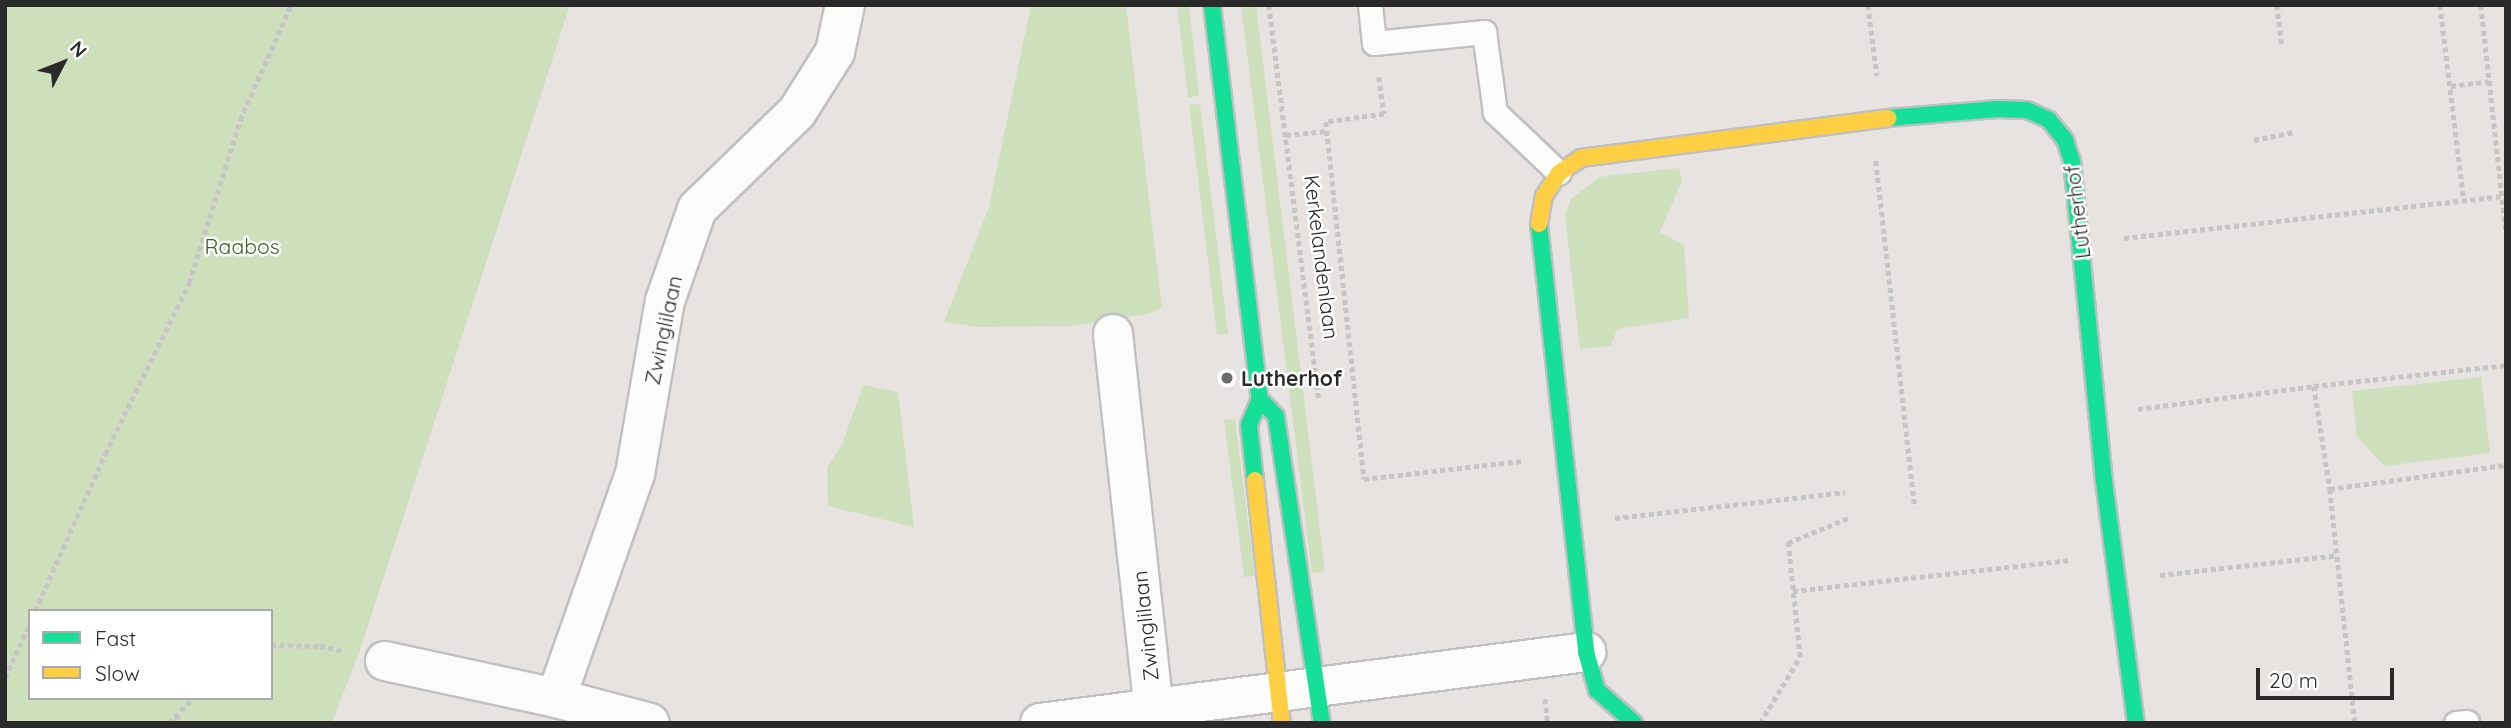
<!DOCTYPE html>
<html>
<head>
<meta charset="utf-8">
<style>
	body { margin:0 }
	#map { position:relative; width:2511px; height:728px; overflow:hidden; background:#e7e3e0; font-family:Quicksand,sans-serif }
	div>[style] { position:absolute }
	.green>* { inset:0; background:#cedfbc }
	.path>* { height:4.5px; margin-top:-2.25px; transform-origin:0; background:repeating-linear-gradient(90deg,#c6c5c5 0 5px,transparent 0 8.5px) }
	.roads { filter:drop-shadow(2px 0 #c1c0c1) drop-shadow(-2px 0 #c1c0c1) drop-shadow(0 2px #c1c0c1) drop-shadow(0 -2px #c1c0c1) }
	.lane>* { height:23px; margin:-11.5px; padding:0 11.5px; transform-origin:11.5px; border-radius:11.5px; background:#fbfbfa }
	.street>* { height:38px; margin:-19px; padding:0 19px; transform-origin:19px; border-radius:19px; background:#fbfbfa }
	.fast>* { height:16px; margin:-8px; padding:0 8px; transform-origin:8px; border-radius:8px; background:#16e098 }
	.slow>* { height:16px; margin:-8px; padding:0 8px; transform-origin:8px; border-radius:8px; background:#ffcf43 }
	.dots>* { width:19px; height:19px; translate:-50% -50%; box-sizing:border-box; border:4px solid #fff; border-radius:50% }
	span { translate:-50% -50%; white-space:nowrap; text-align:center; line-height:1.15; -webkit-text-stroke:5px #fff; paint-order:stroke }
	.street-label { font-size:21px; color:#2a2a2a }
	.park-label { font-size:21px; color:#345f21 }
	.poi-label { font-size:21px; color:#2a2a2a; font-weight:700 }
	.left { translate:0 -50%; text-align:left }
	.frame { position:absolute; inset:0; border:7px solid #2a2a2a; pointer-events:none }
	.legend { position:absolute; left:28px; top:609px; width:245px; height:91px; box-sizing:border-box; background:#fff; border:2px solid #aaa; margin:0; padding:9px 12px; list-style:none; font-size:21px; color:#2a2a2a }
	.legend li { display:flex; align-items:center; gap:14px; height:35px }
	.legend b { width:35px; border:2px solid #aaa }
	.north { position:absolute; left:28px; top:28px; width:70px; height:70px; -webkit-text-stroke:5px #fff; paint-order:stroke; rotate:48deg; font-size:19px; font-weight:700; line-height:28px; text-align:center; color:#2a2a2a }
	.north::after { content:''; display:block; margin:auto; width:24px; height:32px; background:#2a2a2a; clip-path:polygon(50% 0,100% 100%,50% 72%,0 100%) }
	.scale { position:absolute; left:2256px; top:668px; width:138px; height:32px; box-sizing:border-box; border:4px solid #2a2a2a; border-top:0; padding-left:9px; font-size:21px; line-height:24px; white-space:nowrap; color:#2a2a2a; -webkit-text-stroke:5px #fff; paint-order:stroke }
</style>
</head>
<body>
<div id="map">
	<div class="green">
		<div style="clip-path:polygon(evenodd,5px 5px,570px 5px,360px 650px,332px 723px,5px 723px,5px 5px,30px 611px,271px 611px,271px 698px,30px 698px,30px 611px)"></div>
		<div style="clip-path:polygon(1031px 5px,1126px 5px,1162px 308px,1148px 314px,1070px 326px,980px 327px,944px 322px,989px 207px)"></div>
		<div style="clip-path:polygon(1177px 5px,1189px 5px,1199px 95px,1188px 98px)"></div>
		<div style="clip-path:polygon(1241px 5px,1256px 5px,1325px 571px,1312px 573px)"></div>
		<div style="clip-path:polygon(1200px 104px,1228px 334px,1217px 335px,1189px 105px)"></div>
		<div style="clip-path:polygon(1679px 168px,1682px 181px,1660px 232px,1684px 245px,1689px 318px,1617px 329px,1611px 346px,1580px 349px,1565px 215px,1571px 199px,1599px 177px)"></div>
		<div style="clip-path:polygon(2481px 377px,2490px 453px,2384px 466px,2357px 437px,2352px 391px)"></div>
		<div style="clip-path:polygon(863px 385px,898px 392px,914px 527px,828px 506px,827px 467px,842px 445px)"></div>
		<div style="clip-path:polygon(1235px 419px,1255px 576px,1244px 577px,1224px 420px)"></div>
	</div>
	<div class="path">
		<div style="left:1269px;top:5px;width:400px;rotate:82.8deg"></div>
		<div style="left:1868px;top:5px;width:71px;rotate:82.7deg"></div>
		<div style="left:2277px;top:5px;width:39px;rotate:83deg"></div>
		<div style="left:2440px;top:5px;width:196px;rotate:83deg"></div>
		<div style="left:2481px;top:5px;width:226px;rotate:83.7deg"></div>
		<div style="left:1379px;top:77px;width:37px;rotate:82deg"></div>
		<div style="left:1384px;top:114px;width:59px;rotate:172.1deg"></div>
		<div style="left:1326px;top:122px;width:359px;rotate:83.9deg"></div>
		<div style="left:1364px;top:479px;width:159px;rotate:-6.5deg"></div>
		<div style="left:2451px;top:86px;width:38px;rotate:-7deg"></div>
		<div style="left:1286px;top:135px;width:41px;rotate:-5.6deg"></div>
		<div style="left:2254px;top:140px;width:41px;rotate:-11.3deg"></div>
		<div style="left:1876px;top:161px;width:349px;rotate:83.6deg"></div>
		<div style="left:2124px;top:238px;width:380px;rotate:-6.3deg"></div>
		<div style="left:2314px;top:386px;width:193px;rotate:-6.2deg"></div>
		<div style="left:2138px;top:409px;width:177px;rotate:-7.4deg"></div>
		<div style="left:2314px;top:386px;width:104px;rotate:81.2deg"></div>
		<div style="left:2330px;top:489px;width:235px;rotate:83.9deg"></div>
		<div style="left:2330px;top:489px;width:178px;rotate:-7.8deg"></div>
		<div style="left:1615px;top:518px;width:231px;rotate:-6.4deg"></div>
		<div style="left:2160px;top:575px;width:178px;rotate:-6.4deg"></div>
		<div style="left:1793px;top:591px;width:279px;rotate:-6.4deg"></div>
		<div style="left:35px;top:611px;width:172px;rotate:-66deg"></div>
		<div style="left:105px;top:454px;width:191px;rotate:-63.8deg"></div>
		<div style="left:189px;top:283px;width:171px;rotate:-72.6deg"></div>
		<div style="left:240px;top:120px;width:126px;rotate:-66.1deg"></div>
		<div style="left:271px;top:645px;width:49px;rotate:1.2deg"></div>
		<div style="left:320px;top:646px;width:24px;rotate:12deg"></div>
		<div style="left:5px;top:678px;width:60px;rotate:-65.6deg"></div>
		<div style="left:1545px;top:699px;width:24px;rotate:83deg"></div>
		<div style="left:176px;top:715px;width:9px;rotate:63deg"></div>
		<div style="left:169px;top:723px;width:35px;rotate:-46deg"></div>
		<div style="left:1760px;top:723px;width:77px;rotate:-58.8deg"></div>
		<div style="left:1800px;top:657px;width:115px;rotate:-96deg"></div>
		<div style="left:1788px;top:543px;width:65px;rotate:-22.6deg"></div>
	</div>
	<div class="roads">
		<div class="lane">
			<div style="left:1370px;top:5px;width:38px;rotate:84deg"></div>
			<div style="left:1374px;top:43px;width:111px;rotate:-5.7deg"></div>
			<div style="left:1484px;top:32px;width:81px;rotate:82.2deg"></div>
			<div style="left:1495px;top:112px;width:88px;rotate:43.6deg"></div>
			<div style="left:2456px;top:723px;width:11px;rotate:-5deg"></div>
		</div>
		<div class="street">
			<div style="left:1113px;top:334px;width:391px;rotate:83.8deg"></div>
			<div style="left:385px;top:661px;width:175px;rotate:12.2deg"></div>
			<div style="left:556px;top:698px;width:97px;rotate:14.9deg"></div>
			<div style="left:556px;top:698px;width:238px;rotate:-70.6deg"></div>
			<div style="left:635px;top:474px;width:176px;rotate:-80.2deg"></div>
			<div style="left:665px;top:301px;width:97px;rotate:-70.8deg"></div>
			<div style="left:697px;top:209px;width:139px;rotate:-44.1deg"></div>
			<div style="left:797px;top:112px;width:71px;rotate:-57.7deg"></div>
			<div style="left:835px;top:52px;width:48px;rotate:-78deg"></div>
			<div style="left:1040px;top:723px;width:551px;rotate:-7.41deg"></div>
		</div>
		<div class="fast">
			<div style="left:1212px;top:5px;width:397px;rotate:83.1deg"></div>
			<div style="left:1260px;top:399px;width:28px;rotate:113deg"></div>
			<div style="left:1249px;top:425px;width:55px;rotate:83.8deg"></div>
			<div style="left:1888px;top:118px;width:110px;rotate:-4.7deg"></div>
			<div style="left:1998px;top:109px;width:29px;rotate:2deg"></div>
			<div style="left:2027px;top:110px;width:24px;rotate:24deg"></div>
			<div style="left:2049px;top:120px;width:26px;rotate:51deg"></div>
			<div style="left:2065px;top:140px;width:22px;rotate:72deg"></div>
			<div style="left:2072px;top:161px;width:322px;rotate:84.3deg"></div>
			<div style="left:2104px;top:481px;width:244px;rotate:82.5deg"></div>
			<div style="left:1539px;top:224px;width:431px;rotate:83.7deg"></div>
			<div style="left:1586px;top:652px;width:40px;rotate:74deg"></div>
			<div style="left:1597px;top:690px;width:50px;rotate:41.7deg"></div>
			<div style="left:1260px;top:399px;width:23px;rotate:47deg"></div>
			<div style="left:1276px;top:416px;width:310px;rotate:81.5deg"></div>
		</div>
		<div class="slow">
			<div style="left:1539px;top:224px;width:28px;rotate:-80deg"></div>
			<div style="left:1544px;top:196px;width:27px;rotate:-57deg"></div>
			<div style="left:1559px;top:173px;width:27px;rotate:-34deg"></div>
			<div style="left:1581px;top:158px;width:310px;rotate:-7.4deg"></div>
			<div style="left:1255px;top:480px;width:244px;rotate:83.7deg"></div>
		</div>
	</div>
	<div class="dots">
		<div style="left:1227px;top:378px;background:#6c6b6a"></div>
	</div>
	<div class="street-label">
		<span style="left:2077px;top:212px;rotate:-97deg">Lutherhof</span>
		<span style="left:1322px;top:257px;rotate:83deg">Kerkelandenlaan</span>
		<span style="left:663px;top:330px;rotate:-78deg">Zwinglilaan</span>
		<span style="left:1145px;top:626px;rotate:-96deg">Zwinglilaan</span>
	</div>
	<div class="park-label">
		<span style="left:242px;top:246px">Raabos</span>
	</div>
	<div class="poi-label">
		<span class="left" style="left:1241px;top:378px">Lutherhof</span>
	</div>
	<div class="frame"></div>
	<ul class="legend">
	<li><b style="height:9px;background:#16e098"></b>Fast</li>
	<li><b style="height:9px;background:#ffcf43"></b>Slow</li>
	</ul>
	<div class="north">N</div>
	<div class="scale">20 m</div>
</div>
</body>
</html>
